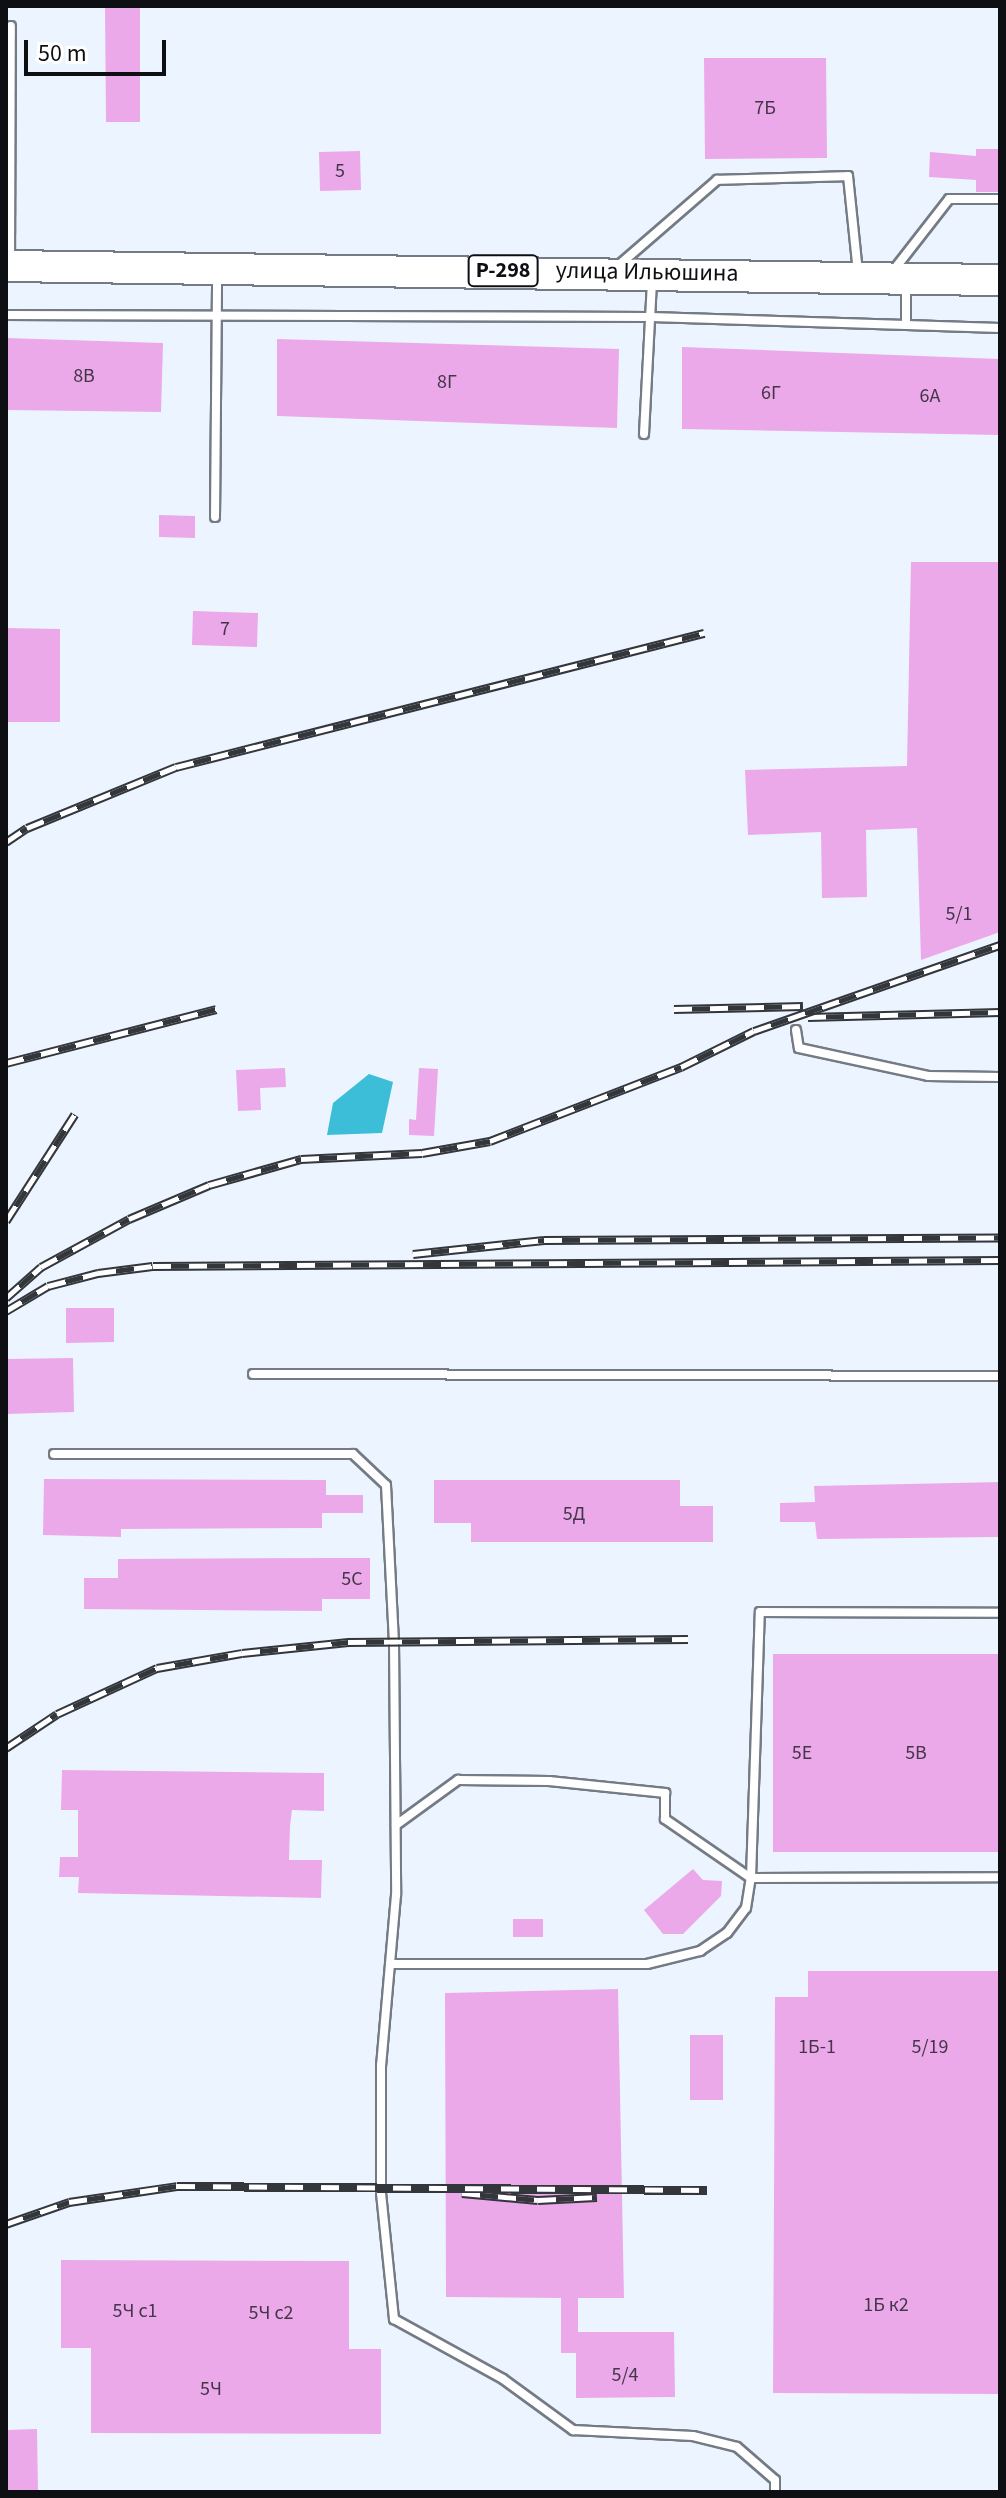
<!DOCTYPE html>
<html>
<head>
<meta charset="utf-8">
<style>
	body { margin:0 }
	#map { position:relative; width:1006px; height:2498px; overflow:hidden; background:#ecf5ff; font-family:"Source Sans 3",sans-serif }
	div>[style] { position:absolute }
	.water>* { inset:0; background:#3cbed8 }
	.building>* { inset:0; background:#eba9ea }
	.roads { filter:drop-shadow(2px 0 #747b84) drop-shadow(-2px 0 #747b84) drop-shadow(0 2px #747b84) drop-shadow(0 -2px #747b84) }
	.lane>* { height:8px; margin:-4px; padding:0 4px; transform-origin:4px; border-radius:4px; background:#fff }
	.highway>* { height:30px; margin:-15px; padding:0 15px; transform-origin:15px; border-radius:15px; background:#fff }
	.rail>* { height:9px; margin-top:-4.5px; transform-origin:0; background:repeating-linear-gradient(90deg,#fff 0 18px,#33363b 0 36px); box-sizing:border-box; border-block:2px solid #33363b }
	span { translate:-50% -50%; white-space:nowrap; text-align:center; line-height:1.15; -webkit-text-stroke:7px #fff; paint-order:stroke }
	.number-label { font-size:20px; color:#443649 }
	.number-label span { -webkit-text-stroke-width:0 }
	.shield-label span { padding:2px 6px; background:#fff; border:2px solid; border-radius:6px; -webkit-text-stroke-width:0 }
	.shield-label { font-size:22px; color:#0d0f13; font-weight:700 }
	.street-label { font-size:24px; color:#0d0f13 }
	.frame { position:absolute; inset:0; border:8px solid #0d0f13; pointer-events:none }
	.scale { position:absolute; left:24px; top:40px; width:142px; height:36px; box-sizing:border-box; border:4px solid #0d0f13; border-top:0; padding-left:10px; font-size:24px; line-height:28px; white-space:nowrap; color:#0d0f13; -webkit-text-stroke:6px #fff; paint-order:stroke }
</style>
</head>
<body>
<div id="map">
	<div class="water">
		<div style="clip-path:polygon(369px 1074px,393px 1082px,382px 1133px,327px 1135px,333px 1103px)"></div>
	</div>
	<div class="building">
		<div style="clip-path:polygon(105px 6px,140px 6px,140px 122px,106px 122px)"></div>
		<div style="clip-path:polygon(704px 58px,826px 58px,827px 158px,705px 159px)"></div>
		<div style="clip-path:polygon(976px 149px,1000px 149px,1000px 192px,976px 192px,976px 180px,929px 177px,930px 152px,976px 156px)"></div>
		<div style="clip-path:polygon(360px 151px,361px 190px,320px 191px,319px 152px)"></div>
		<div style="clip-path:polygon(6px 338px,163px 343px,161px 412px,6px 410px)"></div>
		<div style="clip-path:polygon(277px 339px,619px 349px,617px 428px,277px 416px)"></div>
		<div style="clip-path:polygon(682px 347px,1000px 359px,1000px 435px,682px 429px)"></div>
		<div style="clip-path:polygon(159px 515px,195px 516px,195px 538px,159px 537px)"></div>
		<div style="clip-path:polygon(911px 562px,1000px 562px,1000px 932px,921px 960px,917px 828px,866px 830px,867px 897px,822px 898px,821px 832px,748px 835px,745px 770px,907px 766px)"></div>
		<div style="clip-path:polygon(193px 611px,258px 613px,257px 647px,192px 645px)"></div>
		<div style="clip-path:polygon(6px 628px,60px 629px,60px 722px,6px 722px)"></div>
		<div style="clip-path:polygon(285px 1068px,286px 1087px,260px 1088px,261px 1110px,238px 1111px,236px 1070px)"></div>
		<div style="clip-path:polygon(419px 1068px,438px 1069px,434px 1136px,409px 1135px,409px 1119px,416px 1120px)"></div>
		<div style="clip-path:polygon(66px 1308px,114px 1308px,114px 1342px,66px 1343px)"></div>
		<div style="clip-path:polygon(73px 1358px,74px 1412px,6px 1414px,6px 1359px)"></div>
		<div style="clip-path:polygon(44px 1479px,326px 1480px,326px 1495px,363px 1495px,363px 1513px,322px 1513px,322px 1528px,121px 1529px,121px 1537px,43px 1535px)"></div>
		<div style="clip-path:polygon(434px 1480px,680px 1480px,680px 1506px,713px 1506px,713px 1542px,471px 1542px,471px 1523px,434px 1523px)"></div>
		<div style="clip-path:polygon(1000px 1482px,1000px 1537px,817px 1539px,815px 1522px,780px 1522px,780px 1503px,815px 1502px,814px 1486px)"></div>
		<div style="clip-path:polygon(334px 1558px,370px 1558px,370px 1599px,322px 1599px,322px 1611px,84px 1609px,84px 1578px,118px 1578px,118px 1559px)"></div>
		<div style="clip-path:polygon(773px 1654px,1000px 1654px,1000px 1852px,773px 1852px)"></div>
		<div style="clip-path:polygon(62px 1770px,324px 1773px,324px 1811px,292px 1810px,290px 1826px,289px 1860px,322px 1860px,321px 1898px,78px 1893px,79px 1877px,59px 1877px,60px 1857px,78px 1857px,78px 1810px,61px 1810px)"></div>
		<div style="clip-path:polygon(693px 1869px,703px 1880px,722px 1881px,721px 1896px,683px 1934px,663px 1934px,644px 1910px)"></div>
		<div style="clip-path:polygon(513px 1919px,543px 1919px,543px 1937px,513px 1937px)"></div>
		<div style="clip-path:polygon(808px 1971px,1000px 1971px,1000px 2394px,773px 2393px,775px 1997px,808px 1997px)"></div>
		<div style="clip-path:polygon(618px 1989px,624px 2298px,578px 2298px,578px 2332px,674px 2332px,675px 2397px,576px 2398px,576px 2353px,561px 2353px,561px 2298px,446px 2297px,445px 1993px)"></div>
		<div style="clip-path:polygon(690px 2035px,723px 2035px,723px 2100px,690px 2100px)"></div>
		<div style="clip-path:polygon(61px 2260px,349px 2261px,349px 2349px,381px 2349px,381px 2434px,91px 2433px,91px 2348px,61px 2348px)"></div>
		<div style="clip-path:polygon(37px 2429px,38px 2492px,6px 2492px,6px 2430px)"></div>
	</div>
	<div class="roads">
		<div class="lane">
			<div style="left:10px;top:262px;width:236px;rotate:-89.8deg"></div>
			<div style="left:619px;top:265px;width:130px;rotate:-40.9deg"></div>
			<div style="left:717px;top:180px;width:131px;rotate:-1.7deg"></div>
			<div style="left:848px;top:176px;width:97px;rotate:84.1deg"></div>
			<div style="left:893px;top:271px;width:91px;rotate:-52.1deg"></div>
			<div style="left:949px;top:199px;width:51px"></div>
			<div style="left:906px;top:283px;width:42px;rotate:90deg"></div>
			<div style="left:906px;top:325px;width:94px;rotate:1.8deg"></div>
			<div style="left:6px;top:315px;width:645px;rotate:0.18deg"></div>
			<div style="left:651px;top:317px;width:255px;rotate:1.8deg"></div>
			<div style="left:644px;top:434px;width:154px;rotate:-87deg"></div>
			<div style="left:215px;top:517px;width:244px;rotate:-89.5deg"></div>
			<div style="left:796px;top:1030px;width:18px;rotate:81deg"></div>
			<div style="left:799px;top:1048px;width:132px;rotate:12.2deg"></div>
			<div style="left:928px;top:1076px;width:72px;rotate:0.8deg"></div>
			<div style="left:253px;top:1374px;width:747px;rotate:0.15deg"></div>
			<div style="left:54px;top:1454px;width:299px"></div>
			<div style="left:353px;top:1454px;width:45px;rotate:43.2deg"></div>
			<div style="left:386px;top:1485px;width:157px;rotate:87.1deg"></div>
			<div style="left:394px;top:1642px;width:253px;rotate:89.5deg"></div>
			<div style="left:396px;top:1895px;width:171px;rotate:95deg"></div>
			<div style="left:381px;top:2065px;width:128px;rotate:90deg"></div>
			<div style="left:381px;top:2193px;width:127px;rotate:84.1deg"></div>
			<div style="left:394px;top:2319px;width:124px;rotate:28.8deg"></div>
			<div style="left:503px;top:2379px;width:87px;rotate:36.1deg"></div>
			<div style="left:573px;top:2430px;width:120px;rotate:2.9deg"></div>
			<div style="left:693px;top:2436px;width:45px;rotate:14deg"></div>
			<div style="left:737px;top:2447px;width:50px;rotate:41deg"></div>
			<div style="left:775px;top:2480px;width:12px;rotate:90deg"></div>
			<div style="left:396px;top:1825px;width:77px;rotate:-36deg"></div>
			<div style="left:458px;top:1780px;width:91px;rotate:0.6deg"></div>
			<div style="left:549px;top:1781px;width:117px;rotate:5.9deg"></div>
			<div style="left:665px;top:1793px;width:26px;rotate:90deg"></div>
			<div style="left:665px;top:1819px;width:104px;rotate:34.5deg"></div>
			<div style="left:751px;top:1878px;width:266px;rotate:-88.1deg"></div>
			<div style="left:760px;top:1612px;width:240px;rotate:0.2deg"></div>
			<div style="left:390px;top:1964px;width:257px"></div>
			<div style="left:647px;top:1964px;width:55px;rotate:-13.8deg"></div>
			<div style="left:700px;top:1951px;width:32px;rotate:-34deg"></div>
			<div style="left:727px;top:1933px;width:31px;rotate:-53deg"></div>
			<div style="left:746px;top:1908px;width:30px;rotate:-81deg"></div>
			<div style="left:751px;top:1878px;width:249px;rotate:-0.2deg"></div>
		</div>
		<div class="highway">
			<div style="left:6px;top:266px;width:994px;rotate:0.81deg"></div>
		</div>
	</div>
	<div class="rail">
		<div style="left:6px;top:842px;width:25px;rotate:-34deg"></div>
		<div style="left:27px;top:828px;width:161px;rotate:-22.3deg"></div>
		<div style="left:176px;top:767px;width:545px;rotate:-14.24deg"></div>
		<div style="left:674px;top:1009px;width:129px;rotate:-1.3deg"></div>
		<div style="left:808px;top:1017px;width:192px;rotate:-1.5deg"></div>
		<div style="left:6px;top:1063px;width:217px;rotate:-14.4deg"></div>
		<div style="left:6px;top:1221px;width:127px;rotate:-57.2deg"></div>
		<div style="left:413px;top:1254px;width:132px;rotate:-6.1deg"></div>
		<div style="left:544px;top:1240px;width:456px;rotate:-0.3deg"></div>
		<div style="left:6px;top:1298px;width:47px;rotate:-41.5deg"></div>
		<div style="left:41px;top:1267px;width:100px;rotate:-28.6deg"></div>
		<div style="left:129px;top:1219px;width:87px;rotate:-23deg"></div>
		<div style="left:209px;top:1185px;width:96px;rotate:-15.8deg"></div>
		<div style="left:301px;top:1159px;width:121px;rotate:-2.8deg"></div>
		<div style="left:422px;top:1153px;width:69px;rotate:-10deg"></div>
		<div style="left:490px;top:1141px;width:205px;rotate:-21.2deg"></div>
		<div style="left:681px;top:1067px;width:81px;rotate:-26.3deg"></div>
		<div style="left:754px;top:1031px;width:261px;rotate:-19.3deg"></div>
		<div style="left:6px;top:1311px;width:49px;rotate:-30.8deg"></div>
		<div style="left:48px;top:1286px;width:52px;rotate:-14.6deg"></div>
		<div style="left:98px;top:1273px;width:55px;rotate:-7.3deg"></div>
		<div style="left:153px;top:1266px;width:847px;rotate:-0.41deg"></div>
		<div style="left:6px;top:1748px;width:61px;rotate:-33.7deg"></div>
		<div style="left:57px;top:1714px;width:110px;rotate:-24.7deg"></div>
		<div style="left:157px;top:1668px;width:86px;rotate:-10deg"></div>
		<div style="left:242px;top:1653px;width:107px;rotate:-5.9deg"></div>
		<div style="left:348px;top:1642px;width:340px;rotate:-0.5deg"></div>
		<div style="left:462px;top:2193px;width:76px;rotate:5.3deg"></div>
		<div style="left:538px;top:2200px;width:59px;rotate:-2.9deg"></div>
		<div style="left:6px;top:2224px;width:67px;rotate:-19.2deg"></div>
		<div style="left:69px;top:2202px;width:109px;rotate:-8.4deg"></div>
		<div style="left:177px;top:2186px;width:530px;rotate:0.43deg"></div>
	</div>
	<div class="number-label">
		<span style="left:765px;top:108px">7Б</span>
		<span style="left:340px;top:171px">5</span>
		<span style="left:84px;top:376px">8В</span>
		<span style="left:447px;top:382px">8Г</span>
		<span style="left:771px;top:393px">6Г</span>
		<span style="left:930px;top:396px">6А</span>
		<span style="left:225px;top:629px">7</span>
		<span style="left:959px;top:914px">5/1</span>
		<span style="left:574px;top:1514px">5Д</span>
		<span style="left:352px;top:1579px">5С</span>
		<span style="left:802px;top:1753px">5Е</span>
		<span style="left:916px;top:1753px">5В</span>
		<span style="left:817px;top:2047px">1Б-1</span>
		<span style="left:930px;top:2047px">5/19</span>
		<span style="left:886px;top:2305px">1Б к2</span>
		<span style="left:135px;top:2311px">5Ч с1</span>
		<span style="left:271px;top:2313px">5Ч с2</span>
		<span style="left:625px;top:2375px">5/4</span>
		<span style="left:211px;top:2389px">5Ч</span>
	</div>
	<div class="shield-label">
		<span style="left:503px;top:271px">Р-298</span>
	</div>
	<div class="street-label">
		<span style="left:647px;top:272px;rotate:1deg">улица Ильюшина</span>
	</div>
	<div class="frame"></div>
	<div class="scale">50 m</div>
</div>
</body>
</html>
